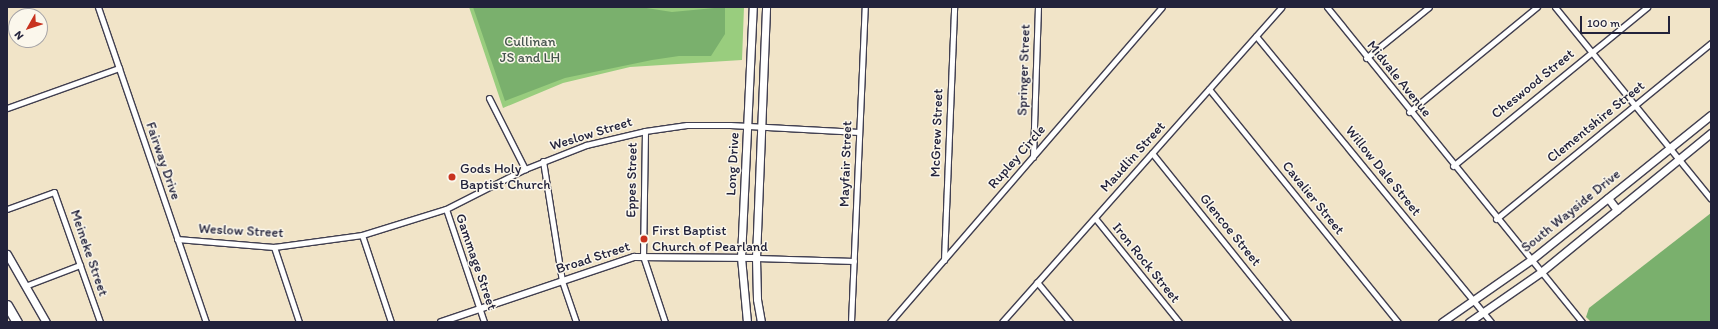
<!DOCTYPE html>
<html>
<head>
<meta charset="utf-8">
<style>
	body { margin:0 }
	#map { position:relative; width:1718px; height:329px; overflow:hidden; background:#f1e4c8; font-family:Itim,sans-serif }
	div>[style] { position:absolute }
	.green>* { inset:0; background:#99cd7e }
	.forest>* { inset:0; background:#7ab06d }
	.roads { filter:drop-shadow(1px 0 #413f50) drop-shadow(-1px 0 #413f50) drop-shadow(0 1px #413f50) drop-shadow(0 -1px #413f50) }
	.minor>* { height:5px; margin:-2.5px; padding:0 2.5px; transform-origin:2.5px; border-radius:2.5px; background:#fff }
	.tertiary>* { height:6px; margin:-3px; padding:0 3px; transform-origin:3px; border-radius:3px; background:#fff }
	.secondary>* { height:7px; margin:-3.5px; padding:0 3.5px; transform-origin:3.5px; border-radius:3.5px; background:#fff }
	.motorway>* { height:9px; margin:-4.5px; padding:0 4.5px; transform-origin:4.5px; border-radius:4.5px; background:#fff }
	.dots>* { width:11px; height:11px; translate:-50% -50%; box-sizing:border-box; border:2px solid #fbf7ec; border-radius:50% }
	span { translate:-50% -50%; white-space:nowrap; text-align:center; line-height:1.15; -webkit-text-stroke:3px #fbf7ec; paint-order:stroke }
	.park-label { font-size:14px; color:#46554f }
	.street-label { font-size:14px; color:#22223b }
	.poi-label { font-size:14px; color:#22223b }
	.left { translate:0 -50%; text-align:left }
	.frame { position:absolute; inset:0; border:8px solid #22223b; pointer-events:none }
	.north { position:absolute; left:8px; top:8px; width:40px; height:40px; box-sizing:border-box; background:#fbf7ec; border:1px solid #a4a2a5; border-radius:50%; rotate:231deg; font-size:11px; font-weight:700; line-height:16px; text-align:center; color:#22223b }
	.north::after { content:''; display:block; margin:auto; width:14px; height:18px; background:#c8321e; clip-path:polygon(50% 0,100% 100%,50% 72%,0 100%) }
	.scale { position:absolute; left:1580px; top:16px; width:90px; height:18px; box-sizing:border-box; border:2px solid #22223b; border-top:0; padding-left:5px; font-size:12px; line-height:14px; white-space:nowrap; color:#22223b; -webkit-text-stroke:3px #fbf7ec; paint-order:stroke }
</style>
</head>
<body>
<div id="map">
	<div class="green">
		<div style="clip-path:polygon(469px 7px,744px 7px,742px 60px,630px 67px,563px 83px,503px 108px)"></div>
	</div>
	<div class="forest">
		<div style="clip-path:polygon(473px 7px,640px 7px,672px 12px,725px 7px,725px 34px,711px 56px,679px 56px,652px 60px,565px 78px,505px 101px)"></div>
		<div style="clip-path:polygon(1711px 213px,1711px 322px,1591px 322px,1586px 317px,1589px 308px)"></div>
	</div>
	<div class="roads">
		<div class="minor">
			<div style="left:98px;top:7px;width:333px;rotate:71.1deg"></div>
			<div style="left:1327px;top:7px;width:405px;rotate:51deg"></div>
			<div style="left:1555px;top:7px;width:247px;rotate:50.9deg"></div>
			<div style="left:1256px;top:36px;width:370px;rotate:50.6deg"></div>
			<div style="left:1366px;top:58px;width:81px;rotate:-39deg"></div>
			<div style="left:1209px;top:89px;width:300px;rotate:51deg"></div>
			<div style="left:489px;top:98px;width:80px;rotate:63.1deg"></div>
			<div style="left:7px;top:108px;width:119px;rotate:-19.7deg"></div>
			<div style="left:1409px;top:112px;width:166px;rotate:-39.4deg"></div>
			<div style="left:645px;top:131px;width:125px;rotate:90.9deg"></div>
			<div style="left:643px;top:256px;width:70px;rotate:71.6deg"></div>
			<div style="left:1152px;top:153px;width:217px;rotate:51.2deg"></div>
			<div style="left:1033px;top:157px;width:150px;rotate:-88.1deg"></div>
			<div style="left:543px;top:161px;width:121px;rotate:81deg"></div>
			<div style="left:562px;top:281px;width:43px;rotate:71.1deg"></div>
			<div style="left:1453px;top:166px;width:251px;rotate:-39.3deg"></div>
			<div style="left:7px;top:209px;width:50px;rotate:-19.9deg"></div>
			<div style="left:54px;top:192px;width:138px;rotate:70.5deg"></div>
			<div style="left:446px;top:209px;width:119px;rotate:71.4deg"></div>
			<div style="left:1095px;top:218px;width:134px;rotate:51.1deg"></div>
			<div style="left:1496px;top:219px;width:278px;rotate:-39.3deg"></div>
			<div style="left:362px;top:235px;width:92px;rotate:71.6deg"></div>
			<div style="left:177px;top:239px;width:97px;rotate:4.7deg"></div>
			<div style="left:274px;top:247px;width:89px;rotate:-7.8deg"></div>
			<div style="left:362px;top:235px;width:88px;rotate:-17.2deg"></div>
			<div style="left:446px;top:209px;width:89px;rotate:-26.9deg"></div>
			<div style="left:525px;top:169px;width:66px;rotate:-21.5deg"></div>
			<div style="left:586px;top:145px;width:61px;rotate:-13.3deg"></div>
			<div style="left:645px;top:131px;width:42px;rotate:-8.1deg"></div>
			<div style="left:687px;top:125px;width:43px"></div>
			<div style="left:730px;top:125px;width:129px;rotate:3.1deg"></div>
			<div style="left:274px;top:247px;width:79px;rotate:71.6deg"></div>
			<div style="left:756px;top:258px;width:98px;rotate:1.8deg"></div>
			<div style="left:944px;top:260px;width:253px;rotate:-87.7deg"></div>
			<div style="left:1037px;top:282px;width:52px;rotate:50.5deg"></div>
			<div style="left:25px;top:286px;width:59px;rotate:-20.9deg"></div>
			<div style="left:851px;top:322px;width:315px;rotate:-87.5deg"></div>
			<div style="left:890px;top:322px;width:416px;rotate:-49.2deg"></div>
			<div style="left:1002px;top:322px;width:421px;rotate:-48.4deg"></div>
		</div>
		<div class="tertiary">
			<div style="left:441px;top:322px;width:204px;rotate:-18.6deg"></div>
			<div style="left:634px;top:257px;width:122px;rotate:0.5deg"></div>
		</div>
		<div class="secondary">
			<div style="left:1608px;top:198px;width:15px;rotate:53deg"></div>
			<div style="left:7px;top:254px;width:78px;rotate:60.2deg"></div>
			<div style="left:747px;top:322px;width:65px;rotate:-95.3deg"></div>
			<div style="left:741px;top:257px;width:250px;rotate:-87.3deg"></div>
			<div style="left:761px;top:322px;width:23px;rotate:-100deg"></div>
			<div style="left:757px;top:299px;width:41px;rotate:-91.4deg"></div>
			<div style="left:756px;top:258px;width:251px;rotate:-87.7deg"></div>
			<div style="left:1442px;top:322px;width:108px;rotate:-34.9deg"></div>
			<div style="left:1531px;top:260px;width:231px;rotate:-38.9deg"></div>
			<div style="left:1469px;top:322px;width:88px;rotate:-34.8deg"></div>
			<div style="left:1541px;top:272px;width:220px;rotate:-39.3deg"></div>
		</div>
		<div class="motorway">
			<div style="left:7px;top:305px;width:20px;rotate:60deg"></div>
		</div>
	</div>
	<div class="dots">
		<div style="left:452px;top:177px;background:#c8321e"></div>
		<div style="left:644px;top:239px;background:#c8321e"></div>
	</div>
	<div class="park-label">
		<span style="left:530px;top:50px">Cullinan<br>JS and LH</span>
	</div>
	<div class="street-label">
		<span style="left:1024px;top:70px;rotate:-88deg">Springer Street</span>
		<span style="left:1399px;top:79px;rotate:51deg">Midvale Avenue</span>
		<span style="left:1533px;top:84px;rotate:-39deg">Cheswood Street</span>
		<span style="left:1596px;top:122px;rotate:-39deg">Clementshire Street</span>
		<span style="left:937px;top:133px;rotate:-88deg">McGrew Street</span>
		<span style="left:591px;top:134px;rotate:-17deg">Weslow Street</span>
		<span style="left:1017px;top:157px;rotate:-49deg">Rupley Circle</span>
		<span style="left:1133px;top:157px;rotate:-48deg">Maudlin Street</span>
		<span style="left:163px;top:161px;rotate:71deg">Fairway Drive</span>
		<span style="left:733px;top:164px;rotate:-87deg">Long Drive</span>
		<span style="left:846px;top:164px;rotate:-88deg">Mayfair Street</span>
		<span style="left:1383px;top:171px;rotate:51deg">Willow Dale Street</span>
		<span style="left:632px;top:180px;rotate:-89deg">Eppes Street</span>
		<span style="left:1313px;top:198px;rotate:51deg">Cavalier Street</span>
		<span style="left:1571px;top:211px;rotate:-39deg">South Wayside Drive</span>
		<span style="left:1230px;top:230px;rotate:51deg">Glencoe Street</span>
		<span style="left:241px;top:231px;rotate:3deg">Weslow Street</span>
		<span style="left:89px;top:253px;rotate:71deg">Meineke Street</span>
		<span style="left:593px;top:258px;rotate:-18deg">Broad Street</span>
		<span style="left:476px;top:262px;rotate:71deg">Gammage Street</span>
		<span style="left:1146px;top:263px;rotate:51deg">Iron Rock Street</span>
	</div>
	<div class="poi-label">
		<span class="left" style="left:460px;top:177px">Gods Holy<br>Baptist Church</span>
		<span class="left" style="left:652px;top:239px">First Baptist<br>Church of Pearland</span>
	</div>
	<div class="frame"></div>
	<div class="north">N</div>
	<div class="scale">100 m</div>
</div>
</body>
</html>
